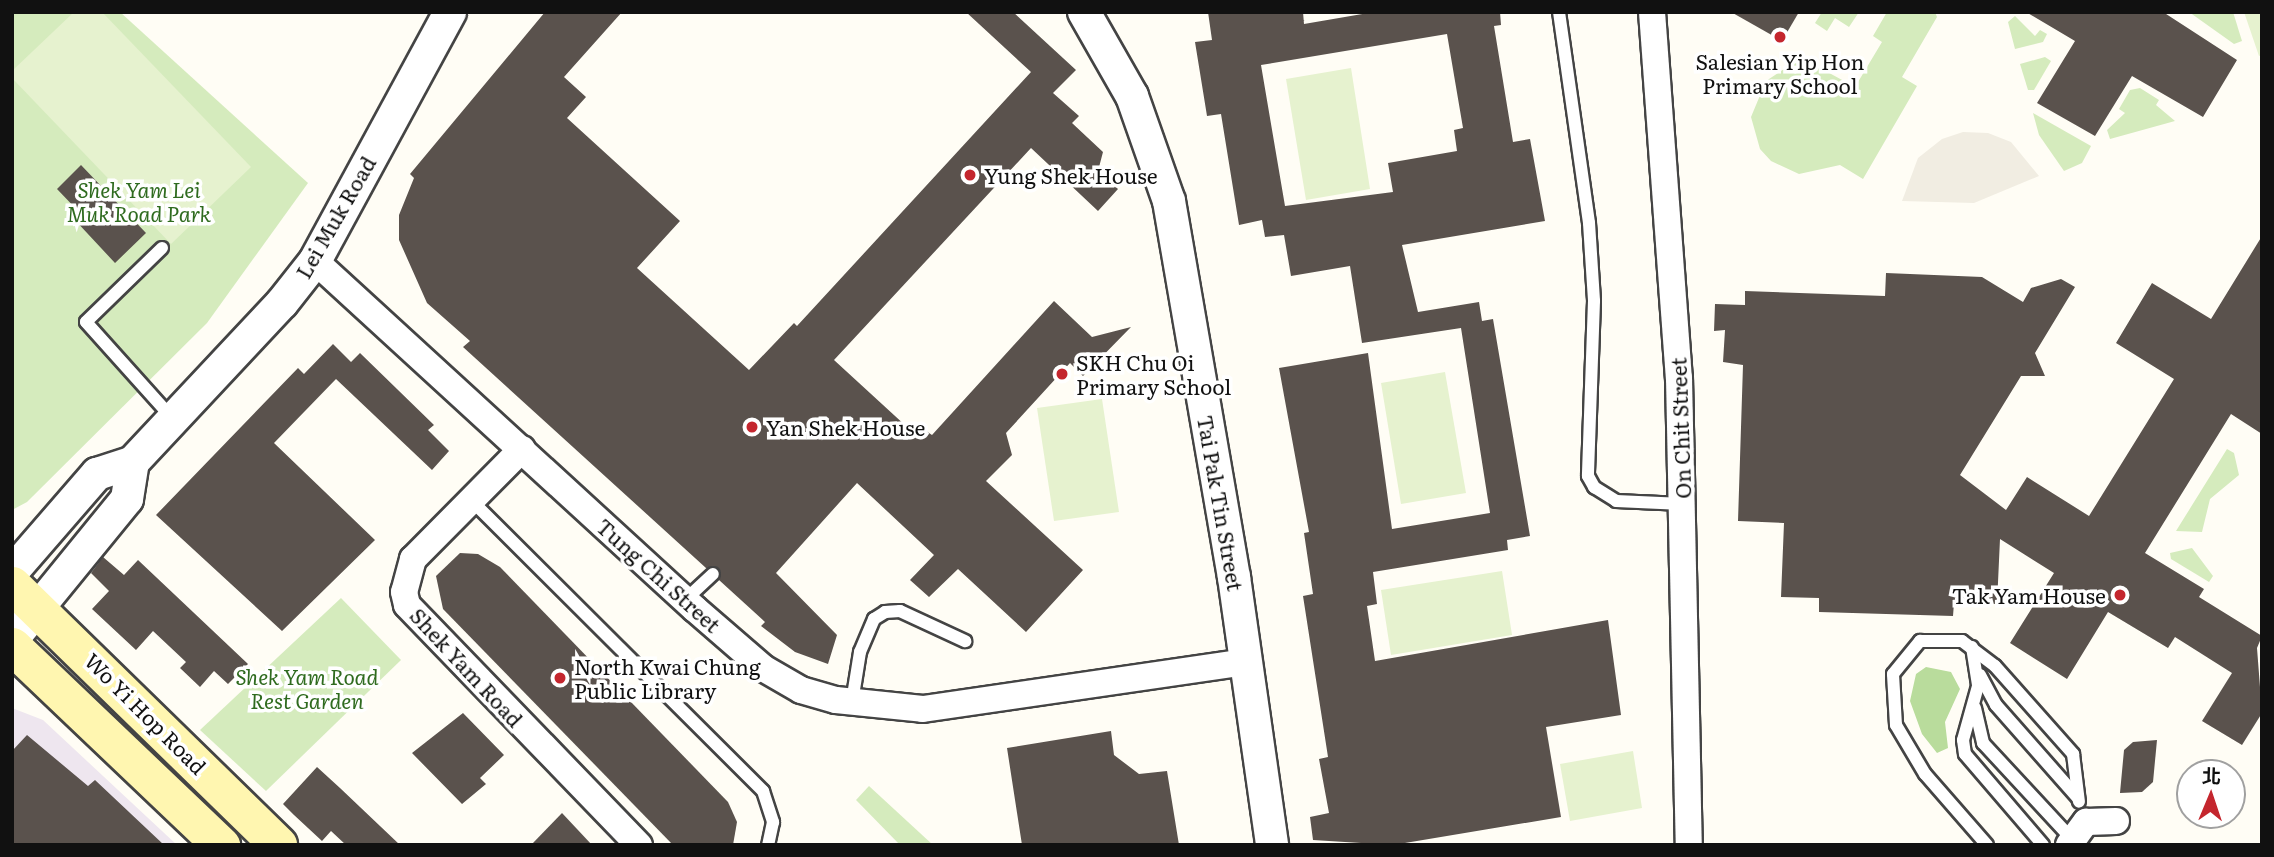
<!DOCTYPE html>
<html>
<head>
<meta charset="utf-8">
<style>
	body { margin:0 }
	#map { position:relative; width:2274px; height:857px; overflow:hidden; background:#fffdf5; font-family:Literata,"Noto Sans TC",serif }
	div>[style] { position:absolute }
	.industrial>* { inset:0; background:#eee6ef }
	.green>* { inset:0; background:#d5ebbd }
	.forest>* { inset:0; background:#b9dc9c }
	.pitch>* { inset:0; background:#e6f2cf }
	.plaza>* { inset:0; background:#f1ede2 }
	.building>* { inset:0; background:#5a524d }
	.roads { filter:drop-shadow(2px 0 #444) drop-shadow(-2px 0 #444) drop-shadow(0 2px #444) drop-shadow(0 -2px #444) }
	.service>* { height:12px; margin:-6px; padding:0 6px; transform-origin:6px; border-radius:6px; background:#fff }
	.minor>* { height:26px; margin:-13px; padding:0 13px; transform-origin:13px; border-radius:13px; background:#fff }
	.tertiary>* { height:32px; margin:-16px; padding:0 16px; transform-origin:16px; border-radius:16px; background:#fff }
	.secondary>* { height:37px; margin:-18.5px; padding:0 18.5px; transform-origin:18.5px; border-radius:18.5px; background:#fff6b0 }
	.dots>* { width:19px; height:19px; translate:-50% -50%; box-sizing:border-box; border:4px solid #fff; border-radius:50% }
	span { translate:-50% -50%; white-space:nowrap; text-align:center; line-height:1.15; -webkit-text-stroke:7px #fff; paint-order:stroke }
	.poi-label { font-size:21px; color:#111 }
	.left { translate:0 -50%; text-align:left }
	.right { translate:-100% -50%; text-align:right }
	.park-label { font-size:21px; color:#2f6b1f; font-style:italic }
	.street-label { font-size:21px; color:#111 }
	.frame { position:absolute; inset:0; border:14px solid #111; pointer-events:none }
	.north { position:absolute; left:2176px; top:759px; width:70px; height:70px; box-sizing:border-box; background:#fff; border:2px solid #a0a0a0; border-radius:50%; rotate:2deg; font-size:19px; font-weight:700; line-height:28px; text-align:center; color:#111 }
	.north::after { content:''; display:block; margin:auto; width:24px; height:32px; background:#c4262e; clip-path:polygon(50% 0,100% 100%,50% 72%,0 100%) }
</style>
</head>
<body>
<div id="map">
	<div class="industrial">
		<div style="clip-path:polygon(12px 708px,43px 720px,177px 845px,12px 845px)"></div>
	</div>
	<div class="green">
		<div style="clip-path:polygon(12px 12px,120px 12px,308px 183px,207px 323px,27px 502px,12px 510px)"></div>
		<div style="clip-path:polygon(1822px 12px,1859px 12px,1849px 27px,1835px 18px,1827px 31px,1815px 23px)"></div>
		<div style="clip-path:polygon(1887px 12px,1935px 12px,1937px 17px,1902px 77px,1917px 86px,1863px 179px,1840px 165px,1799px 174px,1771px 161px,1760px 149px,1751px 117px,1766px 81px,1793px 63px,1809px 62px,1855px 87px,1882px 42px,1873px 36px)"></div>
		<div style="clip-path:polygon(2189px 12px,2233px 12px,2242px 41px,2234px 44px)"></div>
		<div style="clip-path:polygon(2015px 16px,2035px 36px,2040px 30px,2047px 34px,2043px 42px,2015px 49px,2008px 22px)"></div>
		<div style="clip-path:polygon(2045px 57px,2051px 61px,2034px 90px,2028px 90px,2020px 64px)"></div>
		<div style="clip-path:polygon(2140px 88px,2159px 100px,2156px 105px,2175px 121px,2110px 139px,2107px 130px,2125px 113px,2119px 109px,2130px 90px)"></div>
		<div style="clip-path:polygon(2033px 113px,2091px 146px,2082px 163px,2064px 171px,2039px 135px)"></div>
		<div style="clip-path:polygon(2227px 449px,2234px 453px,2239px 475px,2210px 499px,2202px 532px,2176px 531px)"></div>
		<div style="clip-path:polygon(2192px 548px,2213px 576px,2209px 582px,2171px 559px,2170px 553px)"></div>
		<div style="clip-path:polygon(341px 598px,401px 660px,266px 791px,200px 730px)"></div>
		<div style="clip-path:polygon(869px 786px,933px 845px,900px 845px,856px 800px)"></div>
	</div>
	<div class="forest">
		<div style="clip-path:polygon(1926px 667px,1951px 672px,1960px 689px,1945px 722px,1948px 748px,1937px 753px,1922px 734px,1910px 701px,1916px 674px)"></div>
	</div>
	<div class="pitch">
		<div style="clip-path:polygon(74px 12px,102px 12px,251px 167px,171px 244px,12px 78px,12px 71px)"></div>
		<div style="clip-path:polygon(2244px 12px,2262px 12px,2262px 55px,2259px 56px)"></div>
		<div style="clip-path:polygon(1351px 68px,1370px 189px,1306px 200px,1286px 79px)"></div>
		<div style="clip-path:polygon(1445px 372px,1466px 493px,1401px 504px,1381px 383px)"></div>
		<div style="clip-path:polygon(1102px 399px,1119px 512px,1054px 521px,1037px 408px)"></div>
		<div style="clip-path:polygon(1502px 571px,1512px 635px,1391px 655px,1381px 590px)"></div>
		<div style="clip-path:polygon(1633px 751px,1642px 808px,1570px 821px,1560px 764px)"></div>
	</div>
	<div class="plaza">
		<div style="clip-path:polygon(1963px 132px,1988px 133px,2011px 142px,2039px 176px,1974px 203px,1902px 201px,1918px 158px,1942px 139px)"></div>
	</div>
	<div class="building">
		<div style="clip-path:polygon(545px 12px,622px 12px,564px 77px,586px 97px,567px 118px,680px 221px,637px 268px,749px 370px,794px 323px,797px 326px,1031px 72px,966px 12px,1013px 12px,1076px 70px,1053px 93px,1079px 116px,1072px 123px,1103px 152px,1098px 171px,1118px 189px,1098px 211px,1031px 148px,834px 360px,919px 438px,926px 431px,932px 435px,1054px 301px,1092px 337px,1131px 327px,1083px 376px,1070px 363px,1006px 433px,1012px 455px,986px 481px,1083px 570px,1026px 632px,958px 569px,929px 597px,910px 580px,934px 555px,857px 483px,776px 573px,837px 635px,828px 664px,795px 652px,761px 626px,765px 622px,719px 580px,719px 568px,706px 568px,463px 347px,470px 341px,427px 303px,399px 240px,399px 215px,414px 178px,410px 174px)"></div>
		<div style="clip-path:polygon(evenodd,1208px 12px,1303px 12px,1304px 24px,1374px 12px,1500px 12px,1501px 25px,1494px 26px,1513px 142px,1530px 139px,1545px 221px,1402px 245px,1418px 312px,1479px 302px,1482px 321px,1493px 319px,1530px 536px,1507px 540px,1508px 550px,1373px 572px,1377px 604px,1367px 606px,1375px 661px,1608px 620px,1621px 715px,1546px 727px,1561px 817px,1393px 845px,1313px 840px,1310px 817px,1329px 813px,1319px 759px,1328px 757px,1303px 596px,1313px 594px,1304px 533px,1309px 532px,1279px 368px,1368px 353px,1392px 529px,1490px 513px,1461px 328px,1362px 343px,1350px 266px,1291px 276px,1284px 235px,1265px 237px,1262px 220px,1239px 225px,1221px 114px,1207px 116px,1195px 42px,1212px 40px,1208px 12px,1447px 34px,1463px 128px,1454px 130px,1457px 151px,1388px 163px,1393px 192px,1285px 206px,1261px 65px,1447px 34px)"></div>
		<div style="clip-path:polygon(1731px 12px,1799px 12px,1782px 41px)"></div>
		<div style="clip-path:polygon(2026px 12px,2163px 12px,2237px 60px,2203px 117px,2132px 76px,2095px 136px,2037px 103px,2075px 41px)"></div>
		<div style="clip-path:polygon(81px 165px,146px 233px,115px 263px,74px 219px,80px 213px,57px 189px)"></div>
		<div style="clip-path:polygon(2262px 236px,2262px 434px,2231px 414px,2145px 553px,2204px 589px,2199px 597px,2262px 636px,2257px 648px,2262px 713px,2242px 745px,2202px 721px,2232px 673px,2175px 637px,2168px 648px,2108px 612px,2067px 679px,2010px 643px,2054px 573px,2000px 539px,1997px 604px,1954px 603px,1953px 616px,1819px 612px,1819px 598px,1781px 597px,1784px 523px,1738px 521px,1743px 365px,1723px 362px,1725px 330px,1714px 331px,1715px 304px,1745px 305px,1745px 291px,1885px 296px,1886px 273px,1982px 277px,2023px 302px,2031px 288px,2061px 279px,2075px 287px,2035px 353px,2045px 376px,2021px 376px,1960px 475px,2006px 510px,2027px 477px,2089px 516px,2174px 379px,2116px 343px,2152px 283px,2211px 319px)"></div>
		<div style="clip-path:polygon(333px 344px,351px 362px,360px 353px,434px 425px,428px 430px,449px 451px,432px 470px,336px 379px,274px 443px,375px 540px,282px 631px,156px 515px,298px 368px,304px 374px)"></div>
		<div style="clip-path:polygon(460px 553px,478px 554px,500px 567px,728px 802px,737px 822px,733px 845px,673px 845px,443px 609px,436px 576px)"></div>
		<div style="clip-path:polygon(103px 557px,124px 575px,138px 560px,248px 664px,228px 684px,214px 671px,200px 687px,180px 668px,186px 662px,153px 631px,136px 650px,92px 609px,109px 591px,91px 573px)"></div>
		<div style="clip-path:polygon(463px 713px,504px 755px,480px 778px,486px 784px,462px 804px,412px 753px)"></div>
		<div style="clip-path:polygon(1111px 731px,1114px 755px,1139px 774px,1167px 771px,1179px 845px,1022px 845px,1007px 748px)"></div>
		<div style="clip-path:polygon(27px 735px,88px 786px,95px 780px,164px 845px,12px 845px,12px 751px)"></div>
		<div style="clip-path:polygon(2157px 740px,2153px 782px,2142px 792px,2120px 793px,2124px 750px,2133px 742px)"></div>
		<div style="clip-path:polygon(317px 767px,340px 788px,400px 845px,346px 845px,331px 831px,322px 841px,294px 815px,283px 804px)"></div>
		<div style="clip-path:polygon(562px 813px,592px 845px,531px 845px)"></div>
	</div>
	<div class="roads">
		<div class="service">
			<div style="left:1559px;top:12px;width:213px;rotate:81.9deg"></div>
			<div style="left:1589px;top:223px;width:78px;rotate:86.3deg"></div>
			<div style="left:1594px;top:301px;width:175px;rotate:92deg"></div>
			<div style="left:1588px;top:476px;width:13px;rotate:61deg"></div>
			<div style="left:1594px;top:487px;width:26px;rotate:32deg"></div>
			<div style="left:1616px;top:501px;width:67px;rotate:2.6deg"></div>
			<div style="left:162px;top:248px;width:106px;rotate:135.8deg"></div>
			<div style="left:86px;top:322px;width:129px;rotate:48.1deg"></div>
			<div style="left:470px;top:499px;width:414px;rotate:44.9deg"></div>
			<div style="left:763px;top:791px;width:33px;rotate:72deg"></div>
			<div style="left:773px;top:822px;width:24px;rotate:102deg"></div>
			<div style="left:685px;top:600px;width:38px;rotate:-43deg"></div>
			<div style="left:1972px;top:647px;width:39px;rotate:81deg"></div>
			<div style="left:1978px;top:686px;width:56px;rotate:105.5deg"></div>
			<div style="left:1963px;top:740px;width:14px;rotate:82deg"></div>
			<div style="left:1965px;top:754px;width:120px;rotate:49.4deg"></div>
			<div style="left:1980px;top:675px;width:34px;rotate:62deg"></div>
			<div style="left:1996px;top:705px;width:123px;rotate:48.6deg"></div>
			<div style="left:852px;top:702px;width:51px;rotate:-80.9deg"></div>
			<div style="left:860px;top:652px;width:36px;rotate:-67deg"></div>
			<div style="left:874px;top:619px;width:13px;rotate:-32deg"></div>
			<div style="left:885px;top:612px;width:15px;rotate:-4deg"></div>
			<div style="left:900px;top:611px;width:72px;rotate:24.8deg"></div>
			<div style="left:1975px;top:708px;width:36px;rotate:77deg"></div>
			<div style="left:1983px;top:743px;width:128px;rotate:47.2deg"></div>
			<div style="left:1987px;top:845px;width:94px;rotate:-131.1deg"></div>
			<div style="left:1925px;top:774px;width:57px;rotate:-120.6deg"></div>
			<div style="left:1896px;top:725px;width:51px;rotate:-93.4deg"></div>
			<div style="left:1893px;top:674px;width:43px;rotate:-50.7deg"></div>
			<div style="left:1920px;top:641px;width:42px"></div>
			<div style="left:1962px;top:641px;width:41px;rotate:37.1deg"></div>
			<div style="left:1995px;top:666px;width:118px;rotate:48.4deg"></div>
			<div style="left:2073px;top:754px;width:48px;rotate:82.9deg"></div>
		</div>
		<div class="minor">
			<div style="left:1652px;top:12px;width:367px;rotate:85.8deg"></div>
			<div style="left:1679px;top:378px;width:467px;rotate:88.8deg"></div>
			<div style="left:315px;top:261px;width:515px;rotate:42.48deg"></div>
			<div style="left:695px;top:609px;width:90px;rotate:40.9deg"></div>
			<div style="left:763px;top:668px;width:44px;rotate:30.1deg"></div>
			<div style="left:801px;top:690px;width:36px;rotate:16deg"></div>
			<div style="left:836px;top:700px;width:87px;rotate:5.9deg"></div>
			<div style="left:923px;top:709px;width:327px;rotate:-8.3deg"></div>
			<div style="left:522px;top:449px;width:155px;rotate:134.7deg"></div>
			<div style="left:413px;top:559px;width:34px;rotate:105deg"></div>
			<div style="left:404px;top:592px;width:13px;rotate:77deg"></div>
			<div style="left:407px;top:605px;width:334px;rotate:46deg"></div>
			<div style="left:2069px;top:845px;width:29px;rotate:-54deg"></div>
			<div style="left:2086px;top:822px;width:30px;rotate:-2deg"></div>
		</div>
		<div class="tertiary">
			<div style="left:1084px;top:12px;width:97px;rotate:60.3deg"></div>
			<div style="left:1132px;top:96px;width:111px;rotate:70.6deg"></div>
			<div style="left:1169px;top:201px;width:382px;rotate:80.2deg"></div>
			<div style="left:1234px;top:577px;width:271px;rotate:81.9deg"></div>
			<div style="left:12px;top:572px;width:130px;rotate:-49.1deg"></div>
			<div style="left:97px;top:474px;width:38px;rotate:-18deg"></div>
			<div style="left:133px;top:462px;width:218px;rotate:-46.9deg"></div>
			<div style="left:282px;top:303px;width:53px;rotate:-51.8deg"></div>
			<div style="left:315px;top:261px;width:283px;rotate:-61.5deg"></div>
			<div style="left:12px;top:640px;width:182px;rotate:-50.8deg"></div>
			<div style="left:127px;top:499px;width:37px;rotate:-81deg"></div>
		</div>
		<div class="secondary">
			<div style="left:12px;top:585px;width:372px;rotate:44.3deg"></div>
			<div style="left:12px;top:646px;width:289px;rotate:43.6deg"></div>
		</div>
	</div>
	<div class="dots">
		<div style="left:1780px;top:37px;background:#c4262e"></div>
		<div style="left:970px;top:175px;background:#c4262e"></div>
		<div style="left:1062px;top:374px;background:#c4262e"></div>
		<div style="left:752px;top:427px;background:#c4262e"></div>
		<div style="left:2120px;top:595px;background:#c4262e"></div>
		<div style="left:560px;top:678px;background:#c4262e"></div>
	</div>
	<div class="poi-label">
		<span style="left:1780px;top:73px">Salesian Yip Hon<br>Primary School</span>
		<span class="left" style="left:984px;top:175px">Yung Shek House</span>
		<span class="left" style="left:1076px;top:374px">SKH Chu Oi<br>Primary School</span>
		<span class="left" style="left:766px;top:427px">Yan Shek House</span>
		<span class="right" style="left:2106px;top:595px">Tak Yam House</span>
		<span class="left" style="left:574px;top:678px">North Kwai Chung<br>Public Library</span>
	</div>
	<div class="park-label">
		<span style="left:139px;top:201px">Shek Yam Lei<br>Muk Road Park</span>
		<span style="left:307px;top:688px">Shek Yam Road<br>Rest Garden</span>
	</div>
	<div class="street-label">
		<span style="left:335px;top:217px;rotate:-60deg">Lei Muk Road</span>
		<span style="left:1680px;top:428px;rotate:-92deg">On Chit Street</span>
		<span style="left:1221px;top:503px;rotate:80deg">Tai Pak Tin Street</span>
		<span style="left:659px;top:575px;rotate:42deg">Tung Chi Street</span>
		<span style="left:467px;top:667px;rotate:47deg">Shek Yam Road</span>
		<span style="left:146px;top:713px;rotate:45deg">Wo Yi Hop Road</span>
	</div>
	<div class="frame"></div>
	<div class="north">北</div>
</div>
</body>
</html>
